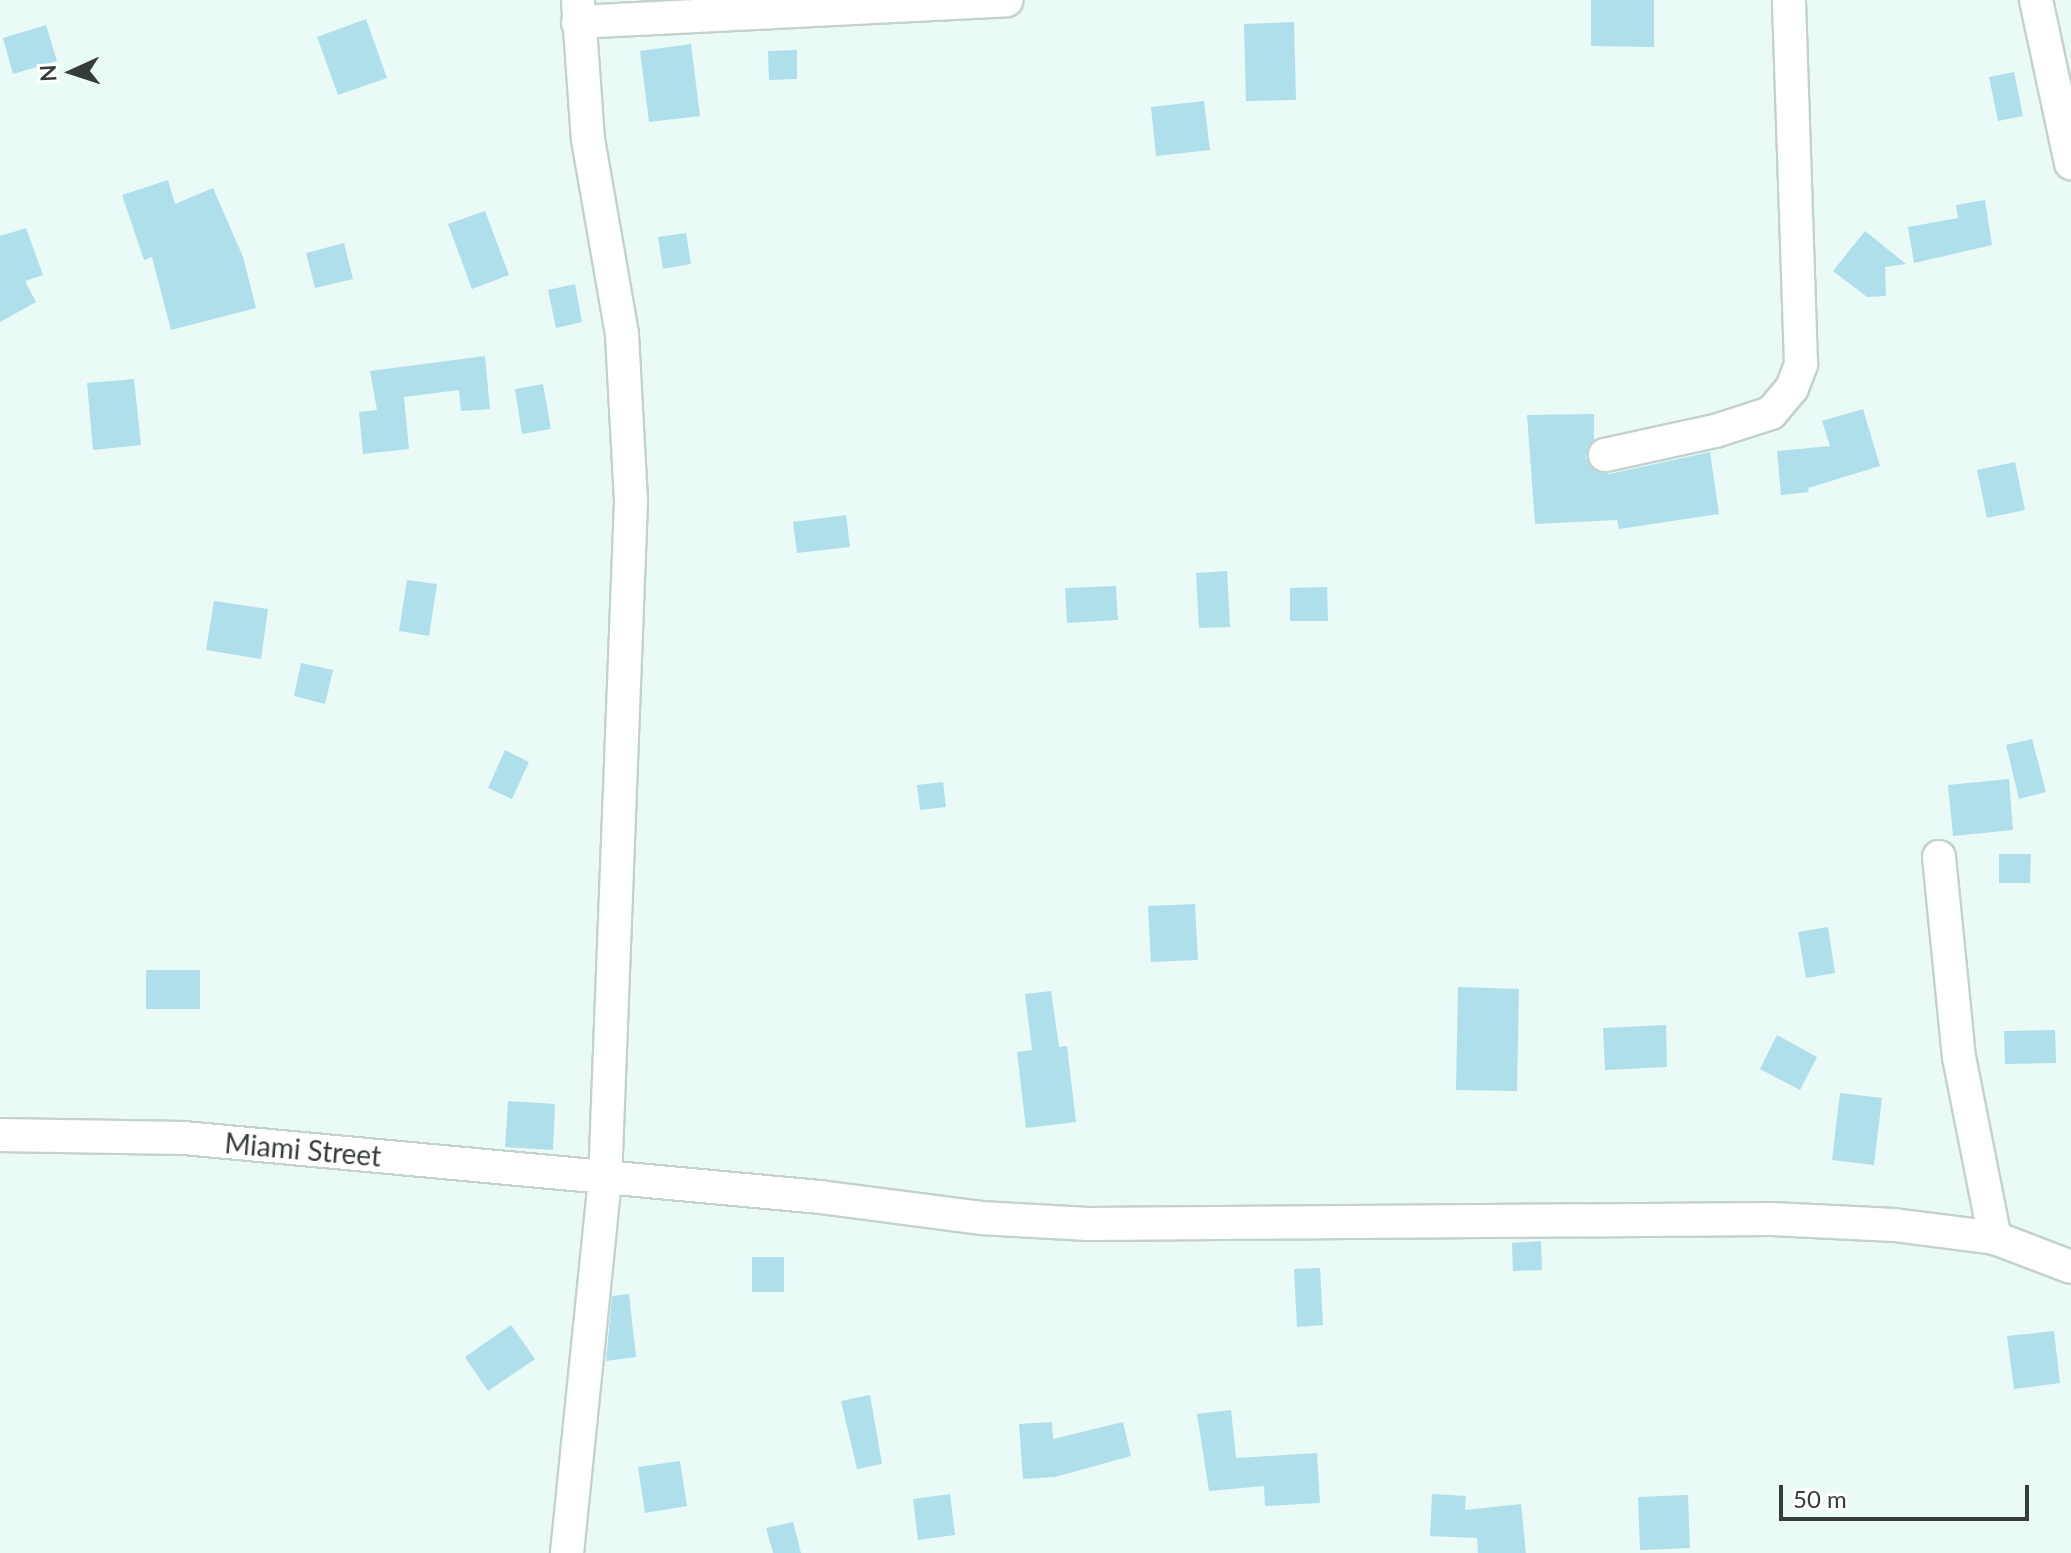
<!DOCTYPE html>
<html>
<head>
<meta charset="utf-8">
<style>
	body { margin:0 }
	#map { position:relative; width:2071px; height:1553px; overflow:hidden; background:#eafaf7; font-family:Lato,sans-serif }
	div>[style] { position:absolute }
	.building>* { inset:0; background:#b0dfec }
	.roads { filter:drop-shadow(2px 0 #c3d2cf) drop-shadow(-2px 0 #c3d2cf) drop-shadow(0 2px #c3d2cf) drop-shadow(0 -2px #c3d2cf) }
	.minor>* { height:32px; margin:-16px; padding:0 16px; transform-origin:16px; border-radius:16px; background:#fff }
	span { translate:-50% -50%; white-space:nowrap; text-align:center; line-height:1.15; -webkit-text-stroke:6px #fff; paint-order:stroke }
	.street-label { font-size:28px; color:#363c3b }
	.north { position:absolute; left:32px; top:32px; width:80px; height:80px; -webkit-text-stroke:6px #fff; paint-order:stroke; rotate:267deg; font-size:22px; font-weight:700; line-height:32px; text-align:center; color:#363c3b }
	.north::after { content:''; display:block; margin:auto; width:28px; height:36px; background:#363c3b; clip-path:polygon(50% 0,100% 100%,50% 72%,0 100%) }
	.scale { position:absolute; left:1779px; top:1485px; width:250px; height:36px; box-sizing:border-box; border:4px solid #363c3b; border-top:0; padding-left:10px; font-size:24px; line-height:28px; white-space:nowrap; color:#363c3b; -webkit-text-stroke:6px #fff; paint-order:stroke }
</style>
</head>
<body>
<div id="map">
	<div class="building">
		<div style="clip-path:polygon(1591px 0,1654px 0,1654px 47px,1591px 46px)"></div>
		<div style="clip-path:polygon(366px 19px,387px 78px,338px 95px,317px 37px)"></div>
		<div style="clip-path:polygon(1294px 22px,1296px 100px,1246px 101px,1244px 24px)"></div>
		<div style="clip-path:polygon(46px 25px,57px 61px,13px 74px,3px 38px)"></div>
		<div style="clip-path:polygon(691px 44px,700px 116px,649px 122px,640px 51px)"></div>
		<div style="clip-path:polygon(797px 50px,797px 79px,769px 80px,768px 51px)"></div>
		<div style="clip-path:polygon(2014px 72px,2023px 116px,1998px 121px,1989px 77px)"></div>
		<div style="clip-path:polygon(1204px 101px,1210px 150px,1156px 156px,1151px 107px)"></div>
		<div style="clip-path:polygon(168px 180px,175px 204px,213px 188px,243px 257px,256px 308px,171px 330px,152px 257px,144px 260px,122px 195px)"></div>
		<div style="clip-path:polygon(1985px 200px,1992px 245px,1914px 263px,1908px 227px,1958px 218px,1956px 205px)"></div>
		<div style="clip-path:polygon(485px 211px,509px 275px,472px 289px,448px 224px)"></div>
		<div style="clip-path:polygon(26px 228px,43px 275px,25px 281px,36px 302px,0 322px,0 236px)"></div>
		<div style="clip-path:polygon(1865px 231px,1906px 264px,1885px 267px,1886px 296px,1867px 297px,1833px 271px)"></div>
		<div style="clip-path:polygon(686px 233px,691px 264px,663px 269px,658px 237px)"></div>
		<div style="clip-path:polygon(344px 243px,353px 279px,315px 288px,306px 253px)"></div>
		<div style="clip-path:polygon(575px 284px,582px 322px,556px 328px,548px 290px)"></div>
		<div style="clip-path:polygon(485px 356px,490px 409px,461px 411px,459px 390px,404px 397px,409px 449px,363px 454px,359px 412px,377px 410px,370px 371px)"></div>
		<div style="clip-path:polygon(134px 379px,141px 445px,93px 450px,87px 383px)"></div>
		<div style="clip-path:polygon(543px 384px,551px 429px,522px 434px,515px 389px)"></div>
		<div style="clip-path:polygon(1863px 409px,1880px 466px,1808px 488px,1809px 492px,1781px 495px,1777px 451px,1830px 446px,1822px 421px)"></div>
		<div style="clip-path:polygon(1594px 414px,1594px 440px,1586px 458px,1592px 468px,1609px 474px,1710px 452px,1719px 514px,1619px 529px,1617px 520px,1535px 524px,1527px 415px)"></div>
		<div style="clip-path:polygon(2015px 462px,2025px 510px,1987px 518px,1977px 470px)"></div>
		<div style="clip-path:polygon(846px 515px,850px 547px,797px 553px,793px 522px)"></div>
		<div style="clip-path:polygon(1227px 571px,1230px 627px,1199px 628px,1196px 573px)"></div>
		<div style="clip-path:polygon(407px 580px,437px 584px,429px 636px,399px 631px)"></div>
		<div style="clip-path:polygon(1116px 586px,1118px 620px,1067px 623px,1065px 588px)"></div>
		<div style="clip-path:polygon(1327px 587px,1328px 621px,1290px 621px,1290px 588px)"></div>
		<div style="clip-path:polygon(214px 601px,268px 609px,261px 659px,206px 650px)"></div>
		<div style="clip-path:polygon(301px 663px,333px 670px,325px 704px,294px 696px)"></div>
		<div style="clip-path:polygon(2032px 739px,2046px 792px,2019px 799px,2006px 745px)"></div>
		<div style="clip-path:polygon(505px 750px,529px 762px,512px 799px,488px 788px)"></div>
		<div style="clip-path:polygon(2009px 779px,2013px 830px,1953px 836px,1948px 785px)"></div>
		<div style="clip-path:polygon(943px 782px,946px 807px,920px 810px,917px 785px)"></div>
		<div style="clip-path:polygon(1999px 854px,2031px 854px,2030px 883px,1999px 883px)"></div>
		<div style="clip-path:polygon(1195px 904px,1198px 960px,1151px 962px,1148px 906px)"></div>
		<div style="clip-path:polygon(1828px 927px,1835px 973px,1806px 978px,1798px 932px)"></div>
		<div style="clip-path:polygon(146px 970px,200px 970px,200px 1009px,146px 1009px)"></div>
		<div style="clip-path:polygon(1458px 987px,1519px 989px,1517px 1091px,1456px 1090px)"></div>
		<div style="clip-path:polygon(1051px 991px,1059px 1047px,1067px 1046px,1076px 1122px,1026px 1128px,1017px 1052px,1032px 1050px,1025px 994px)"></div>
		<div style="clip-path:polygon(1666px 1025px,1667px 1067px,1605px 1070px,1603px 1028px)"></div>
		<div style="clip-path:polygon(2055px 1030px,2056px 1063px,2005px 1064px,2004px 1031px)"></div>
		<div style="clip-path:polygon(1777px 1035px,1817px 1057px,1800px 1090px,1760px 1069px)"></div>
		<div style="clip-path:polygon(1840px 1093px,1882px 1098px,1874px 1165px,1832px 1160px)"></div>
		<div style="clip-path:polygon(508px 1101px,555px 1104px,553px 1150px,505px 1147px)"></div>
		<div style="clip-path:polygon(1541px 1241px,1542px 1270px,1513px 1271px,1512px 1243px)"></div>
		<div style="clip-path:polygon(752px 1257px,784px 1257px,784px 1292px,752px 1292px)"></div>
		<div style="clip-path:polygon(1320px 1268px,1323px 1325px,1297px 1327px,1294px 1269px)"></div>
		<div style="clip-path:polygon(629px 1294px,636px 1357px,606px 1361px,612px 1296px)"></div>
		<div style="clip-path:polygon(511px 1325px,535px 1359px,488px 1391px,465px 1357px)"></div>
		<div style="clip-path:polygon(2054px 1331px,2060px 1383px,2014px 1389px,2007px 1336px)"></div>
		<div style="clip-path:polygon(870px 1395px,882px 1464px,857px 1469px,841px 1401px)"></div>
		<div style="clip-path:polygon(1231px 1410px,1236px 1458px,1317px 1453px,1320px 1503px,1265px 1506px,1264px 1486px,1209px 1491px,1197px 1414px)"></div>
		<div style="clip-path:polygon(1052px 1422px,1053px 1439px,1123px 1422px,1131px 1456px,1055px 1477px,1023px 1479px,1019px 1424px)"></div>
		<div style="clip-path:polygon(680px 1461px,687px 1506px,645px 1513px,638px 1467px)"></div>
		<div style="clip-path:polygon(950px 1494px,955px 1535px,918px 1540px,913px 1499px)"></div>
		<div style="clip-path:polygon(1432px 1494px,1466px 1496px,1465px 1510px,1521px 1504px,1526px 1553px,1478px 1553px,1477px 1538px,1430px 1536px)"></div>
		<div style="clip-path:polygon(1688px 1495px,1690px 1548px,1640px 1550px,1638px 1497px)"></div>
		<div style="clip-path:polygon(793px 1522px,801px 1553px,773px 1553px,766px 1528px)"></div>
	</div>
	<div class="roads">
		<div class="minor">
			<div style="left:2036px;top:0;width:167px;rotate:77.9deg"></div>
			<div style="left:578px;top:22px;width:429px;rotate:-2.9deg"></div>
			<div style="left:1605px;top:455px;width:113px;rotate:-12.3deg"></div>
			<div style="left:1715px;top:431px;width:59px;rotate:-17.8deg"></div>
			<div style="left:1771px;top:413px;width:33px;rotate:-50deg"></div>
			<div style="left:1792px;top:388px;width:26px;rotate:-69deg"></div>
			<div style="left:1801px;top:364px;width:364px;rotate:-91.9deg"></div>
			<div style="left:1939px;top:857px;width:201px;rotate:84.3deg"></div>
			<div style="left:1959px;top:1057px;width:185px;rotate:78.8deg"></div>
			<div style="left:0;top:1135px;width:184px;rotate:0.9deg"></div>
			<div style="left:184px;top:1138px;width:639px;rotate:5.3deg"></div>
			<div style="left:820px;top:1197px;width:162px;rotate:7.4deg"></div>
			<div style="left:981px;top:1218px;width:107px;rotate:3.2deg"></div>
			<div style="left:1088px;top:1224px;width:684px;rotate:-0.42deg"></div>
			<div style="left:1772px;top:1219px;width:122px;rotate:2.8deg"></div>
			<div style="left:1894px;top:1225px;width:102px;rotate:7.3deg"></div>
			<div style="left:1995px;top:1238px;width:81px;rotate:20.9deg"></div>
			<div style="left:567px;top:1553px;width:374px;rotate:-84.2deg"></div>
			<div style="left:605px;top:1181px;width:680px;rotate:-87.81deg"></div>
			<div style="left:631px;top:501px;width:167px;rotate:-93.1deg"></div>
			<div style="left:622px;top:334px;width:197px;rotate:-99.9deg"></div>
			<div style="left:588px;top:140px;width:140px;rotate:-94.1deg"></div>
		</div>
	</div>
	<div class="street-label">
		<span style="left:303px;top:1149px;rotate:5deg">Miami Street</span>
	</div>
	<div class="north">N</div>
	<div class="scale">50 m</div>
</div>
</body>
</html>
